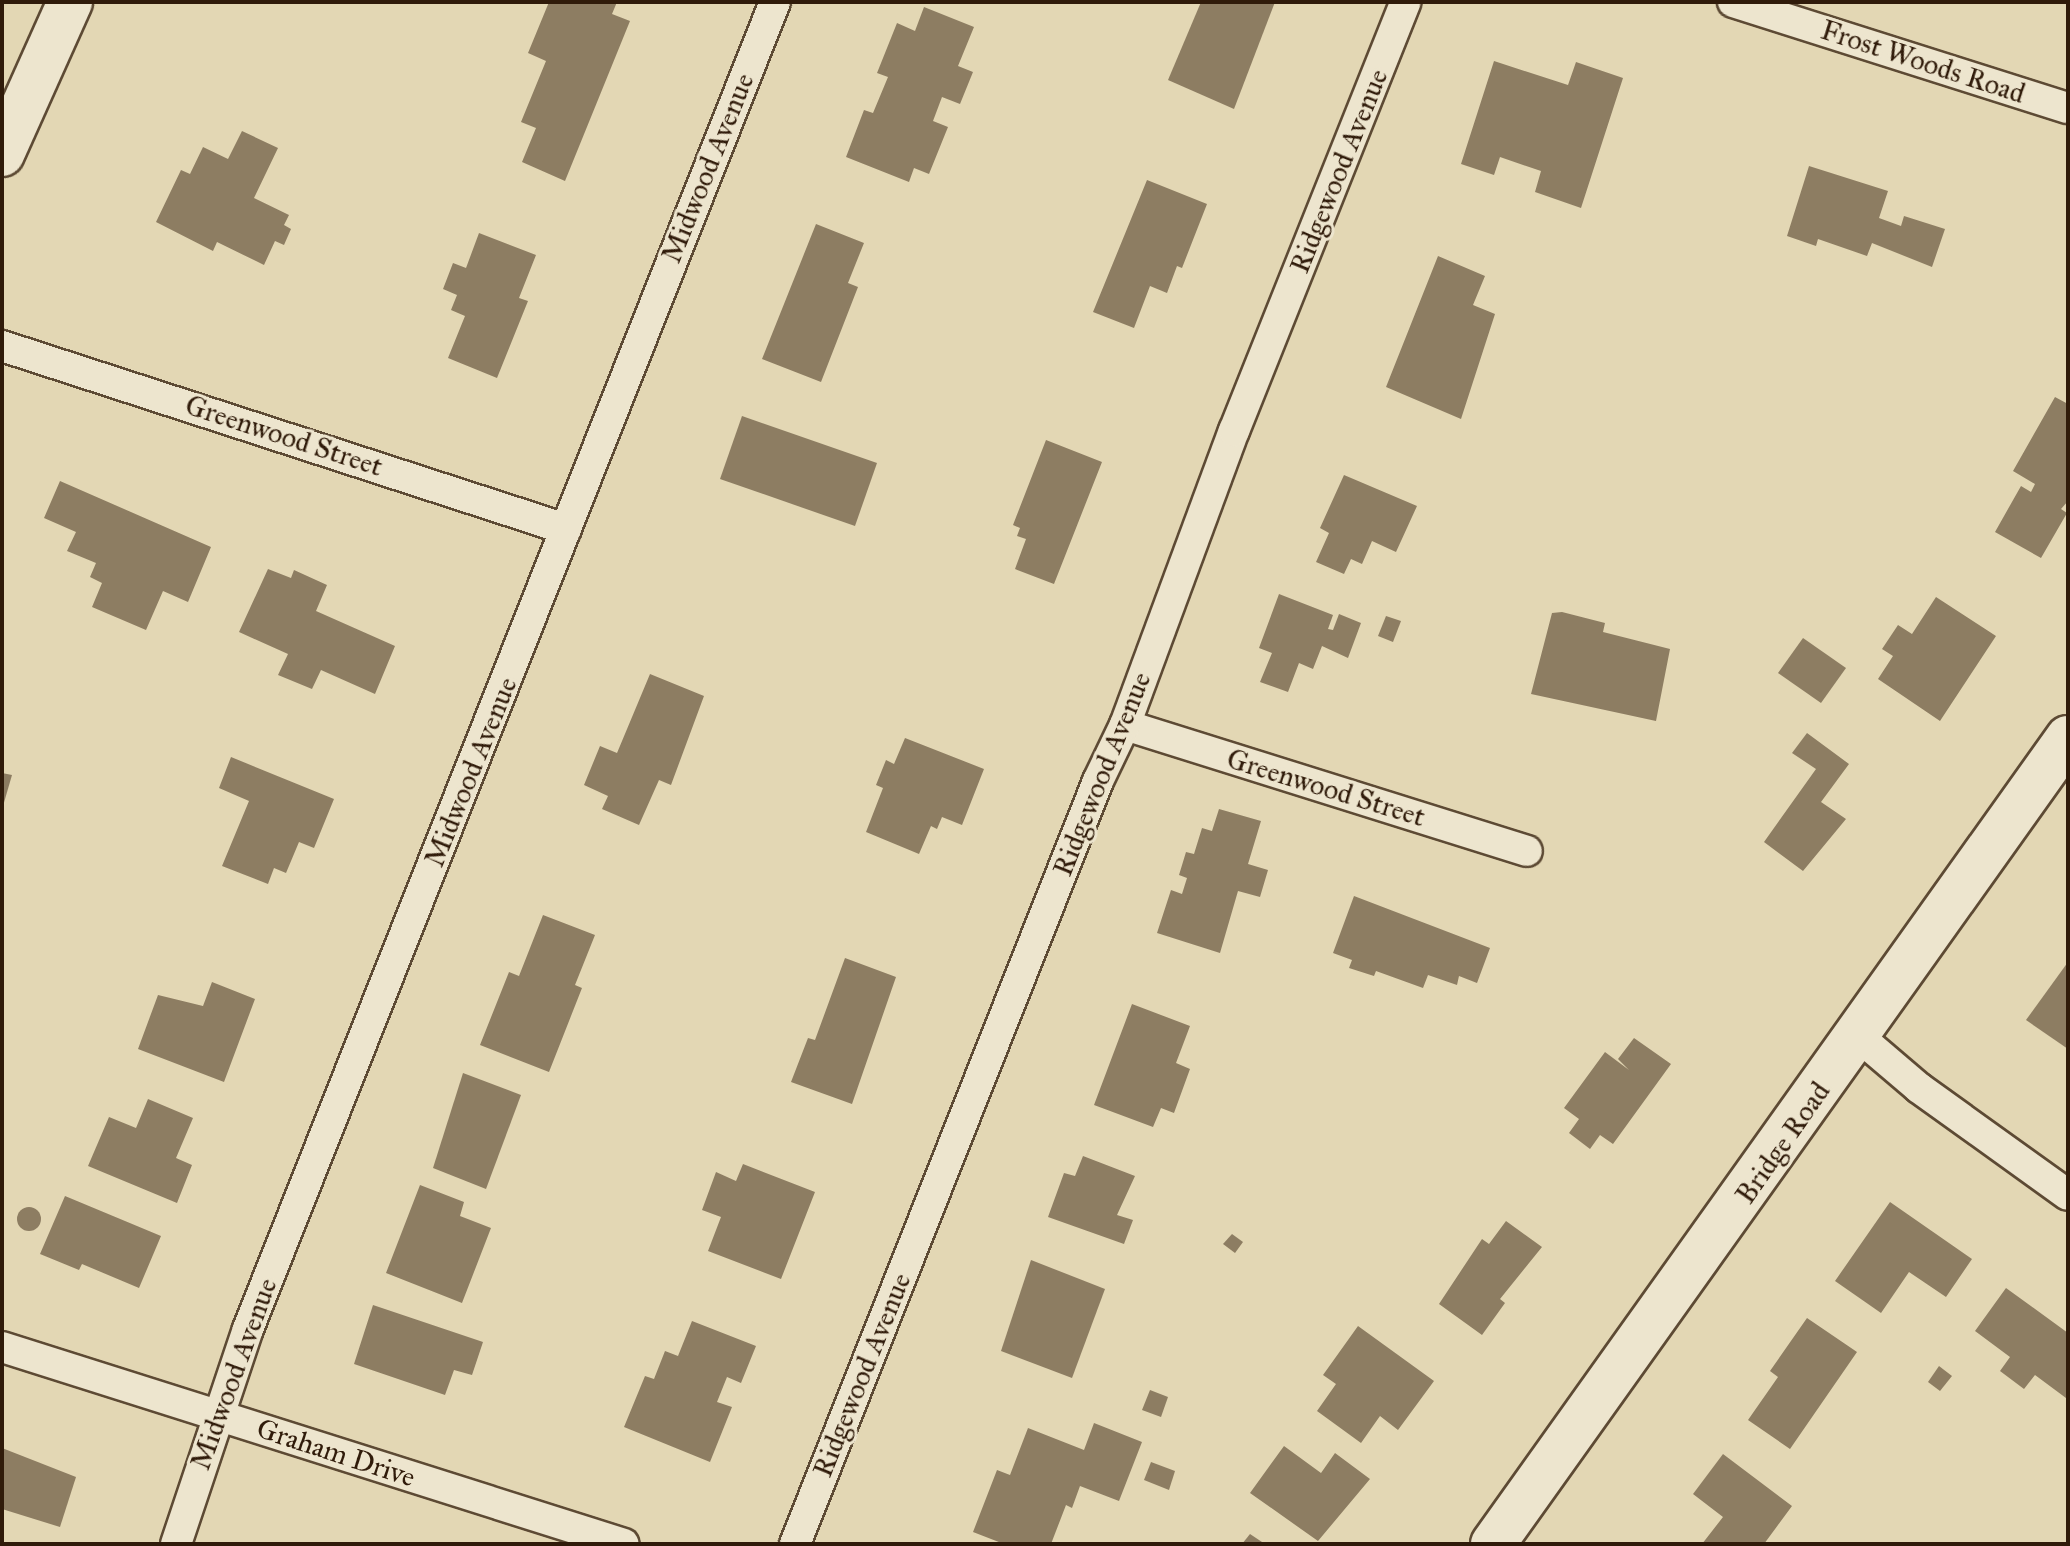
<!DOCTYPE html>
<html>
<head>
<meta charset="utf-8">
<style>
	body { margin:0 }
	#map { position:relative; width:2070px; height:1546px; overflow:hidden; background:#e3d7b4; font-family:"IM FELL Great Primer",serif }
	div>[style] { position:absolute }
	.building>* { inset:0; background:#8d7d62 }
	.round { border-radius:50% }
	.roads { filter:drop-shadow(2px 0 #5d4a34) drop-shadow(-2px 0 #5d4a34) drop-shadow(0 2px #5d4a34) drop-shadow(0 -2px #5d4a34) }
	.street>* { height:30px; margin:-15px; padding:0 15px; transform-origin:15px; border-radius:15px; background:#ede5ce }
	.secondary>* { height:44px; margin:-22px; padding:0 22px; transform-origin:22px; border-radius:22px; background:#ede5ce }
	span { translate:-50% -50%; white-space:nowrap; text-align:center; line-height:1.15; -webkit-text-stroke:6px #ede5ce; paint-order:stroke }
	.street-label { font-size:28px; color:#301b0a }
	.frame { position:absolute; inset:0; border:4px solid #301b0a; pointer-events:none }
</style>
</head>
<body>
<div id="map">
	<div class="building">
		<div style="clip-path:polygon(549px 2px,617px 2px,612px 14px,630px 21px,565px 181px,522px 162px,536px 128px,521px 122px,546px 61px,528px 53px)"></div>
		<div style="clip-path:polygon(1201px 2px,1275px 2px,1234px 109px,1168px 80px)"></div>
		<div style="clip-path:polygon(924px 7px,974px 27px,958px 66px,973px 72px,960px 104px,942px 97px,933px 121px,948px 127px,929px 174px,914px 168px,909px 182px,846px 157px,864px 110px,873px 113px,888px 77px,877px 73px,897px 23px,915px 31px)"></div>
		<div style="clip-path:polygon(1494px 61px,1568px 85px,1576px 62px,1623px 78px,1581px 208px,1535px 192px,1541px 171px,1500px 157px,1494px 175px,1461px 164px)"></div>
		<div style="clip-path:polygon(242px 131px,278px 148px,254px 198px,289px 215px,284px 225px,291px 229px,284px 245px,275px 241px,264px 265px,217px 242px,213px 251px,156px 222px,181px 170px,190px 174px,203px 147px,228px 159px)"></div>
		<div style="clip-path:polygon(1809px 166px,1888px 191px,1879px 218px,1901px 226px,1904px 216px,1945px 229px,1932px 267px,1872px 243px,1867px 256px,1818px 239px,1816px 246px,1787px 236px)"></div>
		<div style="clip-path:polygon(1147px 180px,1207px 204px,1182px 268px,1177px 266px,1167px 293px,1150px 286px,1134px 328px,1093px 312px)"></div>
		<div style="clip-path:polygon(816px 224px,864px 243px,848px 283px,858px 287px,821px 382px,762px 359px)"></div>
		<div style="clip-path:polygon(479px 233px,536px 255px,519px 298px,528px 301px,497px 378px,448px 358px,465px 316px,451px 310px,457px 295px,443px 289px,453px 263px,466px 268px)"></div>
		<div style="clip-path:polygon(1438px 256px,1485px 276px,1473px 305px,1495px 314px,1461px 419px,1386px 387px)"></div>
		<div style="clip-path:polygon(2055px 397px,2068px 404px,2068px 501px,2061px 509px,2067px 513px,2041px 558px,1995px 532px,2021px 486px,2031px 492px,2035px 484px,2013px 471px)"></div>
		<div style="clip-path:polygon(742px 416px,877px 463px,855px 526px,720px 479px)"></div>
		<div style="clip-path:polygon(1046px 440px,1102px 462px,1054px 584px,1015px 569px,1026px 539px,1017px 536px,1020px 528px,1013px 525px)"></div>
		<div style="clip-path:polygon(1344px 475px,1417px 506px,1396px 552px,1372px 541px,1362px 564px,1351px 559px,1344px 574px,1316px 562px,1329px 533px,1320px 528px)"></div>
		<div style="clip-path:polygon(60px 481px,211px 547px,188px 602px,163px 591px,146px 630px,92px 607px,102px 583px,90px 577px,96px 563px,67px 551px,76px 532px,44px 518px)"></div>
		<div style="clip-path:polygon(268px 569px,291px 578px,294px 570px,327px 585px,316px 611px,395px 646px,375px 694px,321px 670px,312px 689px,278px 675px,288px 654px,239px 632px)"></div>
		<div style="clip-path:polygon(1279px 594px,1333px 615px,1328px 629px,1333px 630px,1339px 614px,1361px 623px,1348px 658px,1322px 646px,1313px 669px,1299px 663px,1288px 692px,1260px 682px,1272px 653px,1259px 648px)"></div>
		<div style="clip-path:polygon(1936px 597px,1996px 636px,1940px 721px,1878px 679px,1893px 656px,1882px 649px,1898px 625px,1912px 634px)"></div>
		<div style="clip-path:polygon(1562px 612px,1605px 623px,1603px 632px,1670px 649px,1656px 721px,1531px 694px,1552px 613px)"></div>
		<div style="clip-path:polygon(1386px 616px,1401px 621px,1393px 642px,1378px 636px)"></div>
		<div style="clip-path:polygon(1803px 638px,1846px 668px,1821px 703px,1778px 673px)"></div>
		<div style="clip-path:polygon(650px 674px,704px 696px,671px 785px,659px 780px,639px 825px,602px 809px,608px 796px,584px 785px,600px 746px,617px 753px)"></div>
		<div style="clip-path:polygon(1807px 733px,1849px 764px,1821px 802px,1846px 819px,1803px 871px,1764px 842px,1816px 769px,1792px 753px)"></div>
		<div style="clip-path:polygon(905px 738px,984px 769px,962px 825px,942px 817px,937px 829px,931px 826px,919px 854px,866px 832px,883px 788px,876px 785px,886px 760px,894px 764px)"></div>
		<div style="clip-path:polygon(231px 757px,334px 799px,314px 848px,299px 842px,286px 873px,274px 868px,268px 884px,222px 866px,249px 801px,219px 788px)"></div>
		<div style="clip-path:polygon(2px 773px,12px 775px,3px 806px,2px 806px)"></div>
		<div style="clip-path:polygon(1219px 809px,1261px 821px,1248px 864px,1268px 870px,1260px 897px,1238px 891px,1220px 953px,1157px 933px,1171px 890px,1182px 894px,1187px 878px,1179px 875px,1186px 852px,1194px 854px,1202px 828px,1212px 831px)"></div>
		<div style="clip-path:polygon(1354px 896px,1490px 948px,1477px 983px,1459px 976px,1457px 985px,1428px 975px,1423px 988px,1376px 971px,1374px 976px,1349px 968px,1352px 960px,1333px 953px)"></div>
		<div style="clip-path:polygon(543px 915px,595px 935px,575px 985px,582px 988px,549px 1072px,480px 1045px,509px 972px,519px 976px)"></div>
		<div style="clip-path:polygon(845px 958px,896px 977px,852px 1104px,791px 1082px,808px 1038px,815px 1040px)"></div>
		<div style="clip-path:polygon(2068px 962px,2068px 1049px,2026px 1020px)"></div>
		<div style="clip-path:polygon(212px 982px,255px 999px,224px 1082px,138px 1049px,158px 995px,203px 1006px)"></div>
		<div style="clip-path:polygon(1132px 1004px,1190px 1026px,1176px 1063px,1190px 1069px,1174px 1113px,1161px 1108px,1153px 1127px,1094px 1105px)"></div>
		<div style="clip-path:polygon(1634px 1038px,1671px 1064px,1613px 1144px,1600px 1135px,1590px 1149px,1569px 1133px,1579px 1119px,1564px 1108px,1605px 1052px,1629px 1070px,1618px 1059px)"></div>
		<div style="clip-path:polygon(463px 1073px,521px 1095px,486px 1189px,433px 1168px)"></div>
		<div style="clip-path:polygon(148px 1099px,193px 1118px,176px 1158px,192px 1165px,177px 1203px,88px 1166px,109px 1117px,136px 1128px)"></div>
		<div style="clip-path:polygon(1083px 1156px,1135px 1176px,1117px 1215px,1133px 1220px,1124px 1244px,1048px 1217px,1064px 1173px,1075px 1176px)"></div>
		<div style="clip-path:polygon(743px 1164px,815px 1192px,781px 1279px,708px 1251px,721px 1217px,702px 1210px,716px 1172px,736px 1181px)"></div>
		<div style="clip-path:polygon(420px 1185px,464px 1202px,460px 1216px,491px 1228px,462px 1303px,386px 1273px)"></div>
		<div style="clip-path:polygon(65px 1196px,161px 1236px,139px 1288px,82px 1264px,79px 1270px,40px 1254px)"></div>
		<div style="clip-path:polygon(1890px 1202px,1972px 1259px,1946px 1297px,1909px 1272px,1881px 1313px,1835px 1281px)"></div>
		<div class="round" style="left:17px;top:1207px;width:24px;height:24px"></div>
		<div style="clip-path:polygon(1506px 1221px,1542px 1247px,1500px 1299px,1505px 1303px,1482px 1335px,1439px 1304px,1482px 1239px,1489px 1244px)"></div>
		<div style="clip-path:polygon(1232px 1234px,1243px 1242px,1235px 1253px,1223px 1244px)"></div>
		<div style="clip-path:polygon(1031px 1260px,1105px 1289px,1072px 1378px,1001px 1351px)"></div>
		<div style="clip-path:polygon(2006px 1288px,2068px 1333px,2066px 1398px,2035px 1375px,2024px 1389px,2000px 1371px,2010px 1357px,1975px 1331px)"></div>
		<div style="clip-path:polygon(373px 1305px,483px 1342px,472px 1375px,454px 1370px,445px 1395px,354px 1364px)"></div>
		<div style="clip-path:polygon(1807px 1318px,1857px 1352px,1790px 1449px,1748px 1420px,1778px 1377px,1770px 1371px)"></div>
		<div style="clip-path:polygon(692px 1321px,756px 1346px,741px 1383px,727px 1377px,717px 1402px,732px 1407px,710px 1462px,624px 1427px,645px 1376px,654px 1379px,665px 1351px,678px 1356px)"></div>
		<div style="clip-path:polygon(1358px 1326px,1434px 1381px,1398px 1430px,1380px 1416px,1361px 1443px,1317px 1411px,1336px 1384px,1323px 1375px)"></div>
		<div style="clip-path:polygon(1939px 1366px,1952px 1376px,1940px 1391px,1928px 1382px)"></div>
		<div style="clip-path:polygon(1150px 1390px,1168px 1397px,1161px 1417px,1142px 1410px)"></div>
		<div style="clip-path:polygon(1094px 1423px,1142px 1442px,1119px 1501px,1080px 1486px,1072px 1508px,1066px 1505px,1051px 1544px,1004px 1544px,973px 1532px,997px 1470px,1010px 1475px,1028px 1428px,1084px 1450px)"></div>
		<div style="clip-path:polygon(1284px 1446px,1321px 1473px,1335px 1453px,1370px 1479px,1318px 1541px,1250px 1493px)"></div>
		<div style="clip-path:polygon(2px 1448px,76px 1477px,60px 1527px,2px 1509px)"></div>
		<div style="clip-path:polygon(1723px 1454px,1792px 1506px,1764px 1544px,1702px 1544px,1723px 1517px,1693px 1494px)"></div>
		<div style="clip-path:polygon(1151px 1462px,1175px 1471px,1169px 1490px,1144px 1480px)"></div>
		<div style="clip-path:polygon(1250px 1534px,1265px 1544px,1242px 1544px)"></div>
	</div>
	<div class="roads">
		<div class="street">
			<div style="left:1733px;top:2px;width:351px;rotate:17.6deg"></div>
			<div style="left:2px;top:346px;width:593px;rotate:17.98deg"></div>
			<div style="left:1125px;top:725px;width:421px;rotate:17.4deg"></div>
			<div style="left:1858px;top:1036px;width:80px;rotate:40.4deg"></div>
			<div style="left:1919px;top:1088px;width:183px;rotate:35.7deg"></div>
			<div style="left:2px;top:1347px;width:652px;rotate:17.57deg"></div>
			<div style="left:176px;top:1544px;width:227px;rotate:-71.5deg"></div>
			<div style="left:248px;top:1329px;width:1428px;rotate:-68.34deg"></div>
			<div style="left:795px;top:1544px;width:821px;rotate:-68.34deg"></div>
			<div style="left:1098px;top:781px;width:62px;rotate:-64.3deg"></div>
			<div style="left:1125px;top:725px;width:314px;rotate:-69.7deg"></div>
			<div style="left:1234px;top:431px;width:462px;rotate:-68.2deg"></div>
		</div>
		<div class="secondary">
			<div style="left:2px;top:154px;width:167px;rotate:-65.9deg"></div>
			<div style="left:1493px;top:1544px;width:990px;rotate:-54.5deg"></div>
		</div>
	</div>
	<div class="street-label">
		<span style="left:1923px;top:62px;rotate:18deg">Frost Woods Road</span>
		<span style="left:708px;top:168px;rotate:-68deg">Midwood Avenue</span>
		<span style="left:1339px;top:171px;rotate:-68deg">Ridgewood Avenue</span>
		<span style="left:284px;top:436px;rotate:18deg">Greenwood Street</span>
		<span style="left:471px;top:772px;rotate:-68deg">Midwood Avenue</span>
		<span style="left:1102px;top:774px;rotate:-68deg">Ridgewood Avenue</span>
		<span style="left:1326px;top:788px;rotate:17deg">Greenwood Street</span>
		<span style="left:1783px;top:1143px;rotate:-55deg">Bridge Road</span>
		<span style="left:234px;top:1374px;rotate:-70deg">Midwood Avenue</span>
		<span style="left:862px;top:1375px;rotate:-68deg">Ridgewood Avenue</span>
		<span style="left:336px;top:1453px;rotate:18deg">Graham Drive</span>
	</div>
	<div class="frame"></div>
</div>
</body>
</html>
